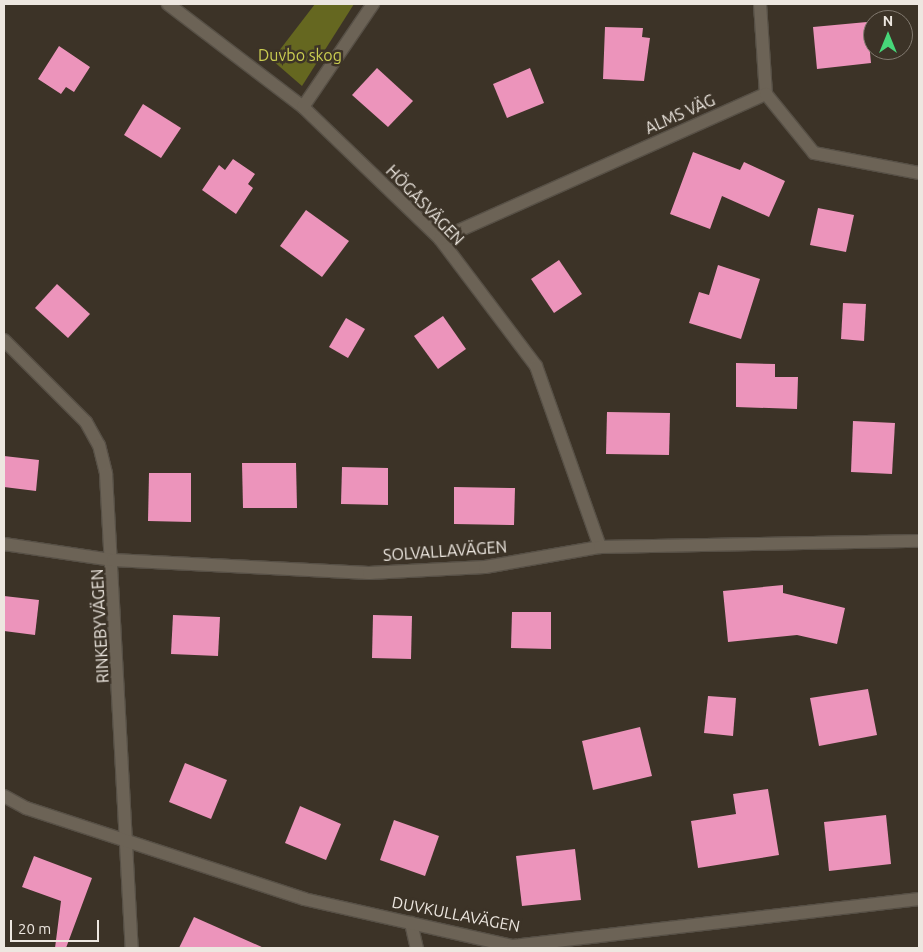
<!DOCTYPE html>
<html>
<head>
<meta charset="utf-8">
<style>
	body { margin:0 }
	#map { position:relative; width:923px; height:952px; overflow:hidden; background:#3c3327; font-family:Ubuntu,sans-serif }
	div>[style] { position:absolute }
	.forest>* { inset:0; background:#656720 }
	.building>* { inset:0; background:#ec94bb }
	.roads { filter:drop-shadow(1px 0 #575046) drop-shadow(-1px 0 #575046) drop-shadow(0 1px #575046) drop-shadow(0 -1px #575046) }
	.lane>* { height:12px; margin:-6px; padding:0 6px; transform-origin:6px; border-radius:6px; background:#6c6356 }
	.street>* { height:12px; margin:-6px; padding:0 6px; transform-origin:6px; border-radius:6px; background:#6c6356 }
	span { translate:-50% -50%; white-space:nowrap; text-align:center; line-height:1.15; -webkit-text-stroke:5px #3c3327; paint-order:stroke }
	.park-label { font-size:16px; color:#cacd51 }
	.street-label { font-size:16px; color:#ede7e0 }
	.frame { position:absolute; inset:0; border:5px solid #ede7e0; pointer-events:none }
	.north { position:absolute; left:863px; top:10px; width:50px; height:50px; box-sizing:border-box; background:#3c3327; border:1px solid #837b71; border-radius:50%; rotate:0deg; font-size:14px; font-weight:700; line-height:20px; text-align:center; color:#ede7e0 }
	.north::after { content:''; display:block; margin:auto; width:18px; height:22px; background:#47d779; clip-path:polygon(50% 0,100% 100%,50% 72%,0 100%) }
	.scale { position:absolute; left:10px; top:920px; width:89px; height:22px; box-sizing:border-box; border:2px solid #ede7e0; border-top:0; padding-left:6px; font-size:15px; line-height:18px; white-space:nowrap; color:#ede7e0; -webkit-text-stroke:4px #3c3327; paint-order:stroke }
</style>
</head>
<body>
<div id="map">
	<div class="forest">
		<div style="clip-path:polygon(315px 4px,354px 4px,302px 86px,272px 60px)"></div>
	</div>
	<div class="building">
		<div style="clip-path:polygon(867px 22px,871px 63px,817px 69px,813px 27px)"></div>
		<div style="clip-path:polygon(605px 27px,643px 28px,642px 37px,650px 38px,644px 81px,603px 79px)"></div>
		<div style="clip-path:polygon(59px 46px,90px 67px,74px 92px,66px 87px,61px 94px,38px 79px)"></div>
		<div style="clip-path:polygon(377px 68px,413px 101px,388px 127px,352px 95px)"></div>
		<div style="clip-path:polygon(530px 68px,544px 103px,507px 118px,493px 84px)"></div>
		<div style="clip-path:polygon(143px 104px,181px 128px,161px 158px,124px 135px)"></div>
		<div style="clip-path:polygon(693px 152px,740px 170px,744px 162px,785px 181px,769px 217px,722px 196px,710px 229px,670px 214px)"></div>
		<div style="clip-path:polygon(233px 159px,255px 174px,248px 184px,253px 188px,236px 214px,202px 190px,219px 165px,225px 170px)"></div>
		<div style="clip-path:polygon(818px 208px,854px 215px,846px 252px,810px 245px)"></div>
		<div style="clip-path:polygon(306px 210px,349px 241px,322px 277px,280px 246px)"></div>
		<div style="clip-path:polygon(559px 260px,582px 294px,554px 313px,531px 279px)"></div>
		<div style="clip-path:polygon(718px 265px,760px 279px,741px 339px,689px 323px,699px 292px,709px 295px)"></div>
		<div style="clip-path:polygon(57px 284px,90px 314px,68px 338px,35px 308px)"></div>
		<div style="clip-path:polygon(843px 303px,866px 304px,864px 341px,841px 339px)"></div>
		<div style="clip-path:polygon(443px 316px,466px 349px,438px 369px,414px 336px)"></div>
		<div style="clip-path:polygon(346px 318px,365px 329px,348px 358px,329px 347px)"></div>
		<div style="clip-path:polygon(736px 363px,775px 364px,775px 377px,798px 377px,797px 409px,736px 407px)"></div>
		<div style="clip-path:polygon(607px 412px,670px 413px,669px 455px,606px 454px)"></div>
		<div style="clip-path:polygon(853px 421px,895px 423px,892px 474px,851px 472px)"></div>
		<div style="clip-path:polygon(4px 456px,39px 460px,36px 491px,4px 487px)"></div>
		<div style="clip-path:polygon(242px 463px,296px 463px,297px 508px,243px 508px)"></div>
		<div style="clip-path:polygon(342px 467px,388px 468px,388px 505px,341px 504px)"></div>
		<div style="clip-path:polygon(149px 473px,191px 473px,191px 522px,148px 521px)"></div>
		<div style="clip-path:polygon(454px 487px,515px 488px,514px 525px,454px 524px)"></div>
		<div style="clip-path:polygon(783px 585px,783px 593px,845px 608px,837px 644px,797px 635px,728px 642px,723px 591px)"></div>
		<div style="clip-path:polygon(4px 596px,39px 600px,35px 635px,4px 631px)"></div>
		<div style="clip-path:polygon(512px 612px,551px 612px,551px 649px,511px 648px)"></div>
		<div style="clip-path:polygon(173px 615px,220px 617px,218px 656px,171px 654px)"></div>
		<div style="clip-path:polygon(373px 615px,412px 616px,411px 659px,372px 658px)"></div>
		<div style="clip-path:polygon(868px 689px,877px 735px,819px 746px,810px 698px)"></div>
		<div style="clip-path:polygon(708px 696px,736px 698px,733px 736px,704px 733px)"></div>
		<div style="clip-path:polygon(640px 727px,652px 776px,593px 790px,582px 741px)"></div>
		<div style="clip-path:polygon(185px 763px,227px 780px,211px 819px,169px 802px)"></div>
		<div style="clip-path:polygon(768px 789px,779px 855px,698px 868px,691px 821px,736px 814px,733px 794px)"></div>
		<div style="clip-path:polygon(300px 806px,341px 824px,326px 860px,285px 843px)"></div>
		<div style="clip-path:polygon(886px 815px,891px 864px,829px 871px,824px 822px)"></div>
		<div style="clip-path:polygon(394px 820px,439px 836px,425px 876px,380px 860px)"></div>
		<div style="clip-path:polygon(575px 849px,581px 900px,522px 906px,516px 856px)"></div>
		<div style="clip-path:polygon(34px 856px,92px 878px,66px 948px,55px 948px,61px 901px,22px 887px)"></div>
		<div style="clip-path:polygon(194px 917px,264px 948px,179px 948px)"></div>
	</div>
	<div class="roads">
		<div class="lane">
			<div style="left:411px;top:923px;width:26px;rotate:77deg"></div>
		</div>
		<div class="street">
			<div style="left:168px;top:4px;width:170px;rotate:37.3deg"></div>
			<div style="left:303px;top:107px;width:190px;rotate:43.9deg"></div>
			<div style="left:440px;top:239px;width:159px;rotate:52.9deg"></div>
			<div style="left:536px;top:366px;width:192px;rotate:70.5deg"></div>
			<div style="left:760px;top:4px;width:90px;rotate:86.2deg"></div>
			<div style="left:303px;top:107px;width:125px;rotate:-55.8deg"></div>
			<div style="left:440px;top:239px;width:357px;rotate:-24deg"></div>
			<div style="left:766px;top:94px;width:76px;rotate:50.9deg"></div>
			<div style="left:814px;top:153px;width:107px;rotate:10.8deg"></div>
			<div style="left:4px;top:340px;width:116px;rotate:45deg"></div>
			<div style="left:86px;top:422px;width:26px;rotate:61deg"></div>
			<div style="left:99px;top:445px;width:30px;rotate:76deg"></div>
			<div style="left:106px;top:474px;width:475px;rotate:86.9deg"></div>
			<div style="left:4px;top:544px;width:110px;rotate:8.4deg"></div>
			<div style="left:113px;top:560px;width:256px;rotate:2.9deg"></div>
			<div style="left:369px;top:573px;width:116px;rotate:-3deg"></div>
			<div style="left:485px;top:567px;width:117px;rotate:-9.9deg"></div>
			<div style="left:600px;top:547px;width:319px;rotate:-1.1deg"></div>
			<div style="left:4px;top:796px;width:25px;rotate:29deg"></div>
			<div style="left:26px;top:808px;width:293px;rotate:18.1deg"></div>
			<div style="left:304px;top:899px;width:214px;rotate:12.7deg"></div>
			<div style="left:513px;top:946px;width:409px;rotate:-6.6deg"></div>
		</div>
	</div>
	<div class="park-label">
		<span style="left:300px;top:55px">Duvbo skog</span>
	</div>
	<div class="street-label">
		<span style="left:680px;top:114px;rotate:-24deg">ALMS VÄG</span>
		<span style="left:425px;top:205px;rotate:46deg">HÖGÅSVÄGEN</span>
		<span style="left:445px;top:551px;rotate:-4deg">SOLVALLAVÄGEN</span>
		<span style="left:100px;top:626px;rotate:-93deg">RINKEBYVÄGEN</span>
		<span style="left:456px;top:914px;rotate:11deg">DUVKULLAVÄGEN</span>
	</div>
	<div class="frame"></div>
	<div class="north">N</div>
	<div class="scale">20 m</div>
</div>
</body>
</html>
